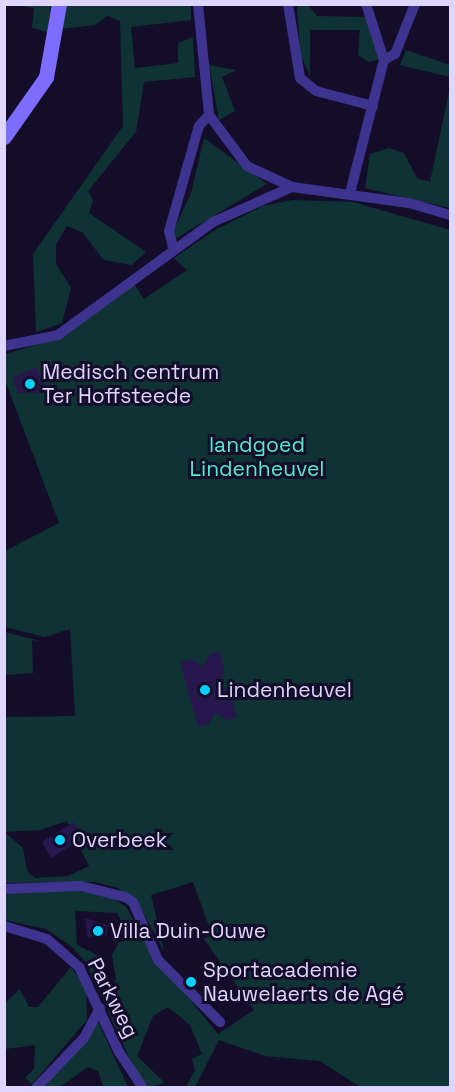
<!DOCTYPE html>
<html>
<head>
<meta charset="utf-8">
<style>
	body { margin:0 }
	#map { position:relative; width:455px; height:1092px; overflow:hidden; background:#140d2a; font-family:"Space Grotesk",sans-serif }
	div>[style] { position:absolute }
	.green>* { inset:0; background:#0f3334 }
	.building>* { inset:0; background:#26174d }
	.street>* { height:10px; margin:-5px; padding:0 5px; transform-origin:5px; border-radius:5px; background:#3e338e }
	.secondary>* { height:15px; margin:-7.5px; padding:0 7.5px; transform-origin:7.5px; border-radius:7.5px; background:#7d6dff }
	.dots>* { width:16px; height:16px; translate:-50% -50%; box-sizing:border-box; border:3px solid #140d2a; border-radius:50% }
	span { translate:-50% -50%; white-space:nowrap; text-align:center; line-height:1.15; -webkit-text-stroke:6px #140d2a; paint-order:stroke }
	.poi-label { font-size:21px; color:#ded6ff }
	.left { translate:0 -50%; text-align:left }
	.park-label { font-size:21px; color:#54edd3 }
	.street-label { font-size:21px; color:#ded6ff }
	.frame { position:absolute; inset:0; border:6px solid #ded6ff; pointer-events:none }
</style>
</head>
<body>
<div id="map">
	<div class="green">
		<div style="clip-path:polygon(15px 5px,51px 5px,47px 32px,32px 28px,34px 8px)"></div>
		<div style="clip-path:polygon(65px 5px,191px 5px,191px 20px,131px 27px,135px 68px,178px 63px,178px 43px,193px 37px,195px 77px,144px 82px,136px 132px,88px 191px,93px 200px,89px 213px,146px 252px,132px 265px,104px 260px,82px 232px,67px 226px,56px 244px,56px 264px,71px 288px,62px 323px,36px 332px,33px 254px,123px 126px,120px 21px,107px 16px,95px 25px,61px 29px)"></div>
		<div style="clip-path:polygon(297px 5px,308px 5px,317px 16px,367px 17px,381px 59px,369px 62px,358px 55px,360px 30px,310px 30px,310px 76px,300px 54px)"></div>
		<div style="clip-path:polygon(406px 50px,450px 65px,450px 77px,400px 65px)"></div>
		<div style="clip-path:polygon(209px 65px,236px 70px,222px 77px,235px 111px,219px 120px)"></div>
		<div style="clip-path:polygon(450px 87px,450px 208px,365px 188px,370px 154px,389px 148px,404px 153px,417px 178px,430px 182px)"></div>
		<div style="clip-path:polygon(204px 138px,267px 184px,168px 243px,191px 193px)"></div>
		<div style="clip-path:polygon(evenodd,292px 200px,353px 202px,450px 230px,450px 1087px,360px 1087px,320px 1061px,265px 1056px,219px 1040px,195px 1087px,186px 1087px,195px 1070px,192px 1059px,202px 1054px,190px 1025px,168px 1007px,153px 1016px,137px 1056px,165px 1083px,150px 1087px,138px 1076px,107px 1010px,116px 979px,112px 955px,119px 942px,135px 939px,135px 930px,125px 927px,117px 913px,75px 911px,77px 945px,97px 955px,104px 967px,101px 996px,85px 961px,71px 946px,46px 929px,5px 920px,4px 896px,17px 890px,72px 889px,112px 898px,126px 907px,155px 957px,218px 1034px,254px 1010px,204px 939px,212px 934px,193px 882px,151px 895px,164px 951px,138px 903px,118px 888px,95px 882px,5px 883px,5px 717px,75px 716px,70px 629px,45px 637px,5px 627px,5px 551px,59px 523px,5px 380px,5px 354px,63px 337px,134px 284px,144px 299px,187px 270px,174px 258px,215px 230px,263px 206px,292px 200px,67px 821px,89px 866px,68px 876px,35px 878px,27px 871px,23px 848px,5px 832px,40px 830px,67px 821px)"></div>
		<div style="clip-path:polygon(5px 632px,40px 641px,32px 640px,33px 673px,5px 675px)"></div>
		<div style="clip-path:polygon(71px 967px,86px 989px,87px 1020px,32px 1084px,25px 1078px,34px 1069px,35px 1045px,5px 1049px,4px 1004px,20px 989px,29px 1007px,38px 1007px)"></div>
		<div style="clip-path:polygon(97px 1019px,128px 1087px,103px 1087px,98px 1071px,88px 1067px,60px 1087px,40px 1088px)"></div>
	</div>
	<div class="building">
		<div style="clip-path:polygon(37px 367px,46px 393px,18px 393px,13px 377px)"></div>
		<div style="clip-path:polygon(220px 652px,225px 672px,218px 684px,230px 692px,237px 717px,227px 720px,215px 713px,208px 725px,198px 727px,180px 662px,191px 659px,203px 666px,210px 654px)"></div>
		<div style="clip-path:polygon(74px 822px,80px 832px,72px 837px,75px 843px,51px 858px,42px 842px)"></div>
		<div style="clip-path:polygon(85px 918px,108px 925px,107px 935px,87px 937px)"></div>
	</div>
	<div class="street">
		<div style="left:198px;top:4px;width:112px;rotate:84.3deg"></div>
		<div style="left:209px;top:115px;width:64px;rotate:53.3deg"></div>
		<div style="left:247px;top:166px;width:50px;rotate:25deg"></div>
		<div style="left:292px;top:187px;width:118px;rotate:7.8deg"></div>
		<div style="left:409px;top:203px;width:43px;rotate:16.3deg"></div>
		<div style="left:288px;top:4px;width:75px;rotate:80.8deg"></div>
		<div style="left:300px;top:78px;width:21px;rotate:39deg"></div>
		<div style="left:316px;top:91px;width:59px;rotate:14.7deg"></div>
		<div style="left:384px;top:60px;width:13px;rotate:-29deg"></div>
		<div style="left:395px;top:54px;width:54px;rotate:-68.2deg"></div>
		<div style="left:350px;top:193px;width:137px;rotate:-75.7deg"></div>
		<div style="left:384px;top:60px;width:59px;rotate:-107.8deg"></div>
		<div style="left:173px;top:247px;width:16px;rotate:-104deg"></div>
		<div style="left:169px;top:231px;width:109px;rotate:-74.1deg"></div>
		<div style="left:199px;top:126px;width:15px;rotate:-48deg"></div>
		<div style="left:4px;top:346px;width:55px;rotate:-11.5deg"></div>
		<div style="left:58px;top:335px;width:192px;rotate:-36.1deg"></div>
		<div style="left:213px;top:222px;width:86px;rotate:-23.9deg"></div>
		<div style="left:4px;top:889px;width:77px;rotate:-2.2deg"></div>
		<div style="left:81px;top:886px;width:45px;rotate:14deg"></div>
		<div style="left:125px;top:897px;width:9px;rotate:32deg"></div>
		<div style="left:133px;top:902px;width:63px;rotate:66.7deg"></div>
		<div style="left:158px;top:960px;width:88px;rotate:45deg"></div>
		<div style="left:4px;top:926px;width:45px;rotate:16.8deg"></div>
		<div style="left:47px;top:939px;width:43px;rotate:41.2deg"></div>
		<div style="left:79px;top:967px;width:94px;rotate:64.8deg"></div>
		<div style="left:119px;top:1052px;width:43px;rotate:56.3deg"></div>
		<div style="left:36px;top:1088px;width:69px;rotate:-46.2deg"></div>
		<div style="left:84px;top:1038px;width:34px;rotate:-62deg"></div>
	</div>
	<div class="secondary">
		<div style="left:4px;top:137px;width:73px;rotate:-55deg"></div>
		<div style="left:46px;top:77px;width:74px;rotate:-79.9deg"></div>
	</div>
	<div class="dots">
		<div style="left:30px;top:384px;background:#02d1ff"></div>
		<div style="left:205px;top:690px;background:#02d1ff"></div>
		<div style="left:60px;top:840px;background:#02d1ff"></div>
		<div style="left:98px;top:931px;background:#02d1ff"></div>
		<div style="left:191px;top:982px;background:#02d1ff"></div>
	</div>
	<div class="poi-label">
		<span class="left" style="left:42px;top:384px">Medisch centrum<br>Ter Hoffsteede</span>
		<span class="left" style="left:217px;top:690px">Lindenheuvel</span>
		<span class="left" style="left:72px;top:840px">Overbeek</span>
		<span class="left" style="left:110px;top:931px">Villa Duin-Ouwe</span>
		<span class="left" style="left:203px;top:982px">Sportacademie<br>Nauwelaerts de Agé</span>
	</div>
	<div class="park-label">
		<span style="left:257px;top:457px">landgoed<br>Lindenheuvel</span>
	</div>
	<div class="street-label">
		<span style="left:113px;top:998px;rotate:63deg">Parkweg</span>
	</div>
	<div class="frame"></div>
</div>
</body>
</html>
